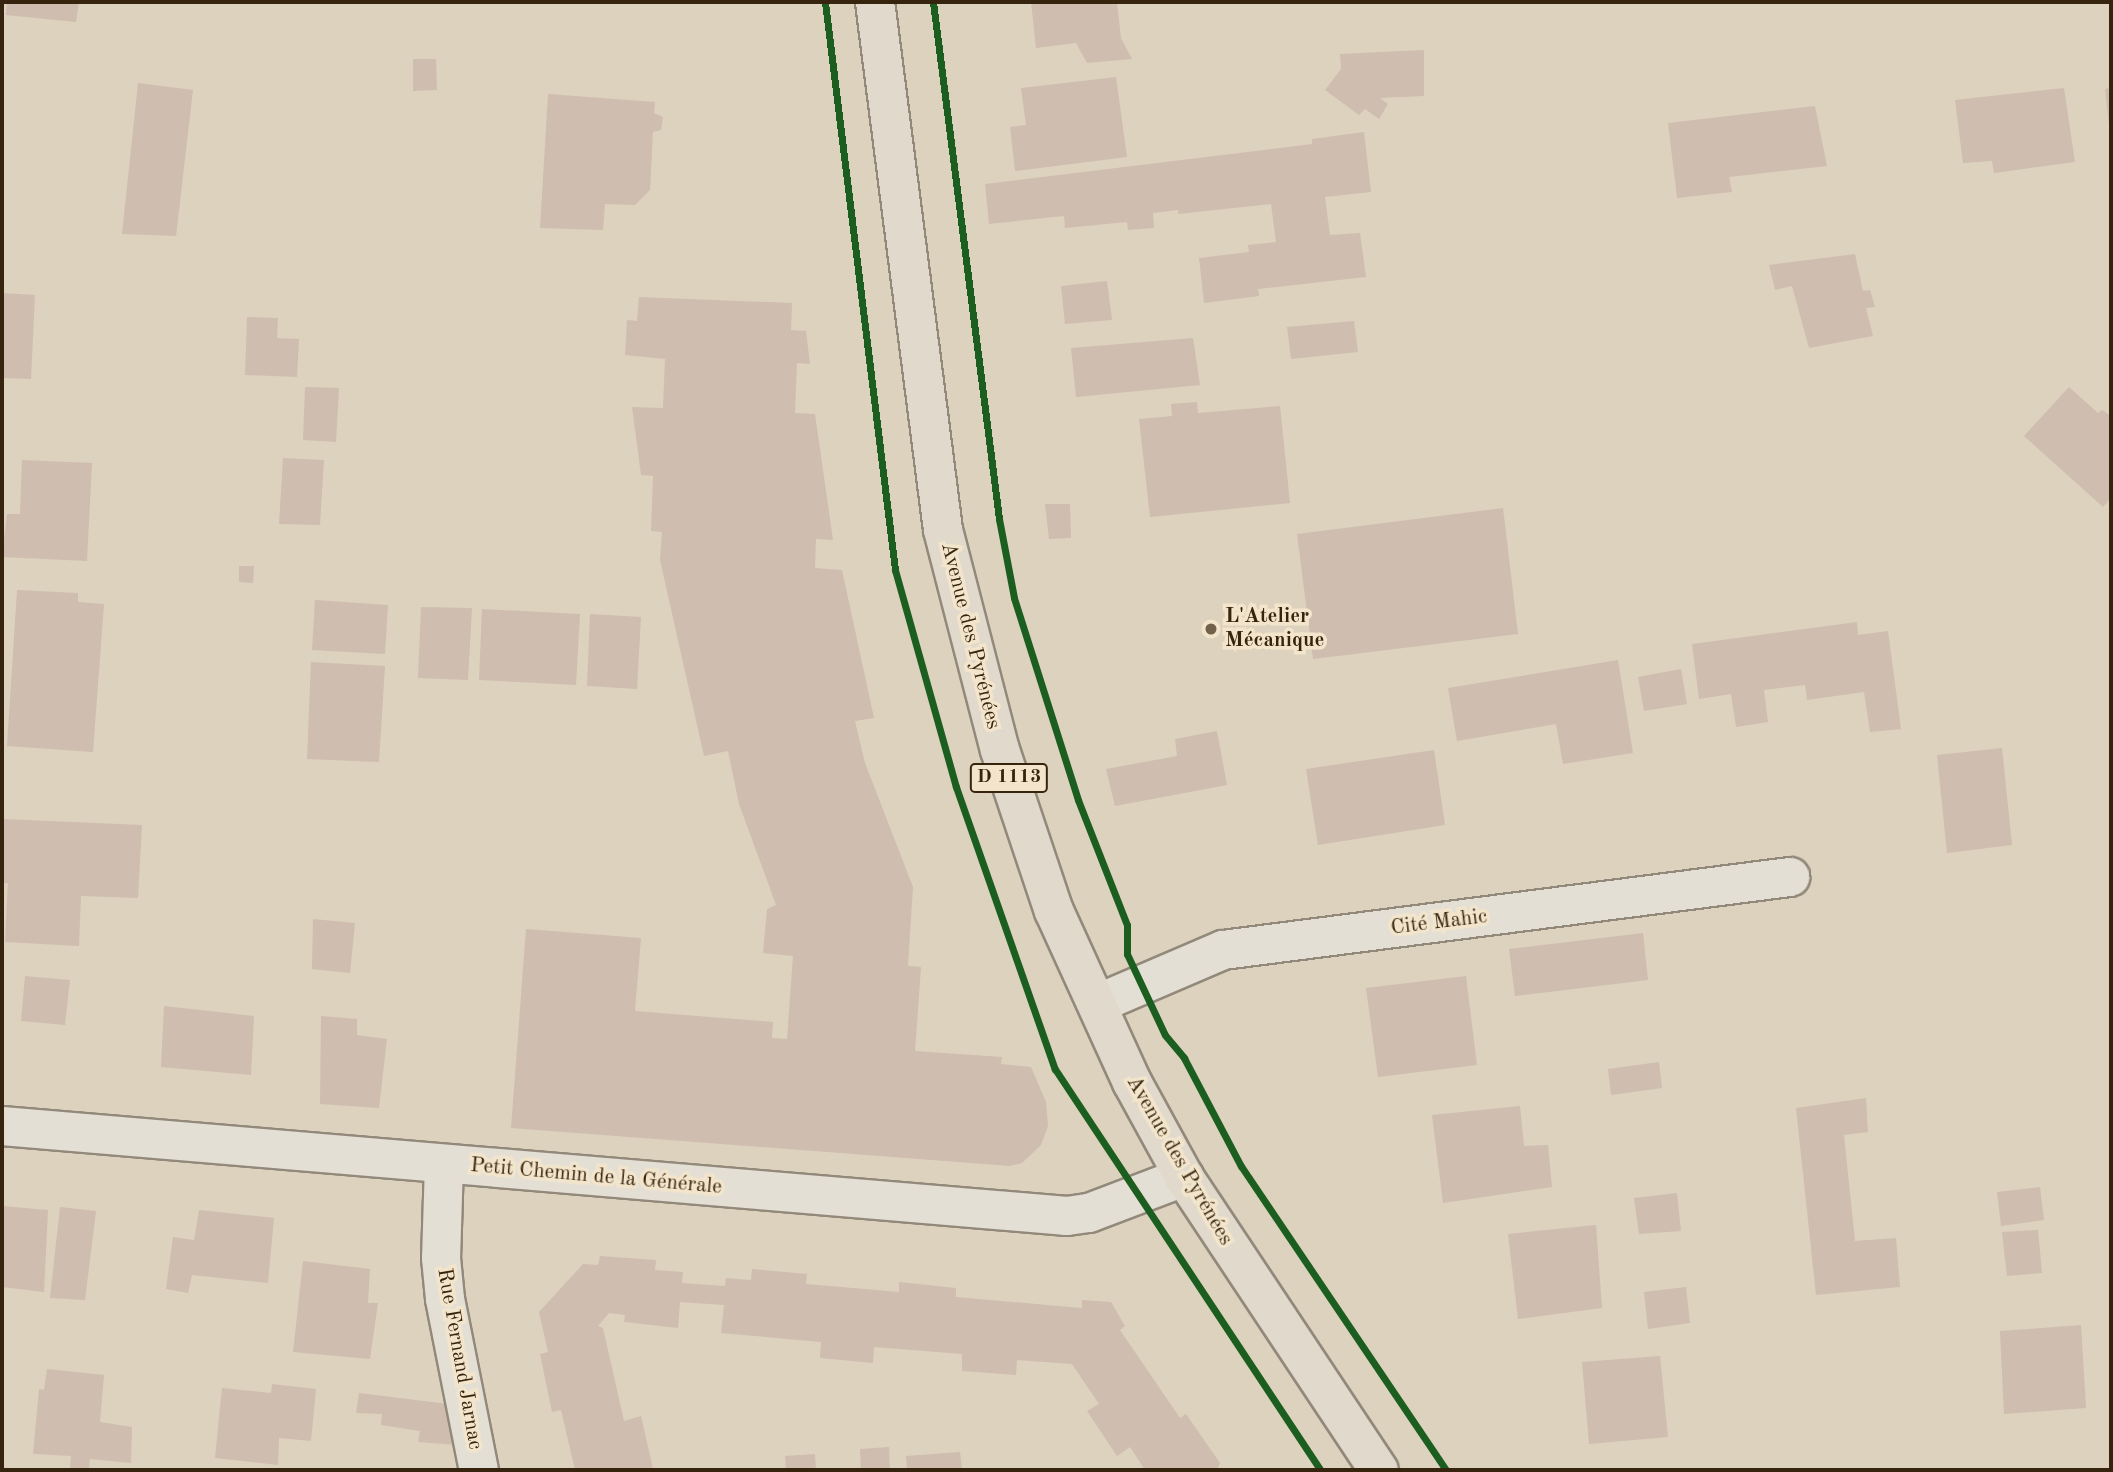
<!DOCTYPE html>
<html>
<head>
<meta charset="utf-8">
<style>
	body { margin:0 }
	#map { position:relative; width:2113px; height:1472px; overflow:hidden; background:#ddd2bd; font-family:"Old Standard TT",serif }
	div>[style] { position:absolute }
	.building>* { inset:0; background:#cfbdb0 }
	.roads { filter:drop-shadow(2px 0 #92897b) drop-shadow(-2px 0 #92897b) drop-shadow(0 2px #92897b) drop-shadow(0 -2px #92897b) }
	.minor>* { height:38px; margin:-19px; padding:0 19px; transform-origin:19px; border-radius:19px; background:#e4dfd4 }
	.major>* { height:38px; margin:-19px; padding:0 19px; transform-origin:19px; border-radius:19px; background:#e0d9cc }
	.cycleway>* { height:7px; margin:-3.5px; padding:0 3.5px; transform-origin:3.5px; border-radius:3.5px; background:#1b5e20 }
	.dots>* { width:19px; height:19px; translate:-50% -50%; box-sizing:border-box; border:4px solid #f2e5cb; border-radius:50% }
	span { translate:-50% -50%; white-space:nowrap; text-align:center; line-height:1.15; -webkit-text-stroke:7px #f2e5cb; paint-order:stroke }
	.shield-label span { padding:2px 5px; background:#f2e5cb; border:2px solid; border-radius:5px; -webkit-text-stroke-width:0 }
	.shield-label { font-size:19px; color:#37240e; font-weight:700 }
	.poi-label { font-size:21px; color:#37240e; font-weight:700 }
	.left { translate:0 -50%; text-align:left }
	.street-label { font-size:21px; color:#37240e }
	.frame { position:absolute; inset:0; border:4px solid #37240e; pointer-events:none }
</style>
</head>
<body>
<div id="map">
	<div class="building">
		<div style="clip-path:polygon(7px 2px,79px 2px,76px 22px,6px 15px)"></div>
		<div style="clip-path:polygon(1031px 2px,1117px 2px,1121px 38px,1132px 59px,1087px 63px,1076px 43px,1036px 48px)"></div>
		<div style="clip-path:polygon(1424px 50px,1424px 96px,1380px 98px,1388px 104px,1379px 119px,1365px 109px,1359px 115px,1325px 90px,1341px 69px,1340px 54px)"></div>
		<div style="clip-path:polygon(413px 59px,436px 59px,437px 90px,413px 91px)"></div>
		<div style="clip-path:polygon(1116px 77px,1127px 157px,1015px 171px,1010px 127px,1026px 125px,1021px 88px)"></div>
		<div style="clip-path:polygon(138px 83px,193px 90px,176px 236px,122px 234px)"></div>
		<div style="clip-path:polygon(2064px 88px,2075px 162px,1994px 173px,1992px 161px,1963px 163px,1955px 100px)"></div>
		<div style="clip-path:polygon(2111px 88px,2111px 125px,2109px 125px,2105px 89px)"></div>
		<div style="clip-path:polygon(548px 94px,655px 102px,654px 113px,663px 117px,661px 130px,653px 132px,650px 190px,635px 205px,605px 204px,603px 230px,540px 228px)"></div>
		<div style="clip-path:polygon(1815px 106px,1827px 166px,1729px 177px,1732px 192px,1677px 198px,1668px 123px)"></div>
		<div style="clip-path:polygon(1364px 132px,1371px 192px,1325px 197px,1330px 235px,1360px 233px,1366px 277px,1258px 289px,1259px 296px,1204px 303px,1199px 258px,1249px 252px,1248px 245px,1276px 242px,1271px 204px,1178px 214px,1178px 210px,1153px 213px,1154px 228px,1128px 230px,1127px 222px,1065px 228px,1064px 216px,989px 224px,985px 184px,1312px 144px,1312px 139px)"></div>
		<div style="clip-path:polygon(1855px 254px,1863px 291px,1870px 290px,1875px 307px,1866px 308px,1873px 336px,1809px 348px,1792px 286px,1775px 290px,1769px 265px)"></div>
		<div style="clip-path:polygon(1107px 281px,1112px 320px,1065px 324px,1061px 286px)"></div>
		<div style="clip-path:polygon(2px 293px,35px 295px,31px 379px,2px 378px)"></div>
		<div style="clip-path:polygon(639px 297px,792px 303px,791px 330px,806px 331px,810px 364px,797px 363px,795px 413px,815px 414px,833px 540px,816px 539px,815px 568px,842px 570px,874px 718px,855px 721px,865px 763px,913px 887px,908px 966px,921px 967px,915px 1051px,1002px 1057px,1001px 1064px,1031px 1067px,1046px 1102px,1048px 1126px,1041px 1145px,1022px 1163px,1010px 1166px,511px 1128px,526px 929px,641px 938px,635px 1011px,773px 1022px,772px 1038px,787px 1039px,793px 956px,763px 953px,767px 909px,776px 905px,739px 804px,728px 751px,704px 756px,660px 560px,662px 532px,651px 531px,653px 476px,641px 475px,632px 407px,663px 408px,665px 359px,625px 355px,627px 320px,637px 321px)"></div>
		<div style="clip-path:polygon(247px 317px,278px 318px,277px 338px,299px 339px,297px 377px,245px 375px)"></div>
		<div style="clip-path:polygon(1354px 321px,1358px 352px,1291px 359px,1287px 327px)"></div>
		<div style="clip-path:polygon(1193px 338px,1200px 385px,1076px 397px,1071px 348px)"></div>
		<div style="clip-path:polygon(305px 387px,339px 388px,336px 442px,303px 440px)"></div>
		<div style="clip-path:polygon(2069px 387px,2098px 413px,2102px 410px,2111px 416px,2111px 498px,2103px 507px,2024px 436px)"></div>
		<div style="clip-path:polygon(1197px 402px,1198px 413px,1280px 406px,1290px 503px,1150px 517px,1139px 419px,1172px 416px,1171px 404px)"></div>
		<div style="clip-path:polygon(283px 458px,324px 460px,320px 525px,279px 524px)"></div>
		<div style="clip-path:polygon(22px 460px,92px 463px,87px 561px,2px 557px,7px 514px,20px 514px)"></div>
		<div style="clip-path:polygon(1045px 504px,1070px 504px,1071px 538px,1049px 539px)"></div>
		<div style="clip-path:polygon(1503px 508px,1518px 634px,1313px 659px,1297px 534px)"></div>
		<div style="clip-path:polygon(239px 566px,254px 566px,253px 583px,239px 582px)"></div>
		<div style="clip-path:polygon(17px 590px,78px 593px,78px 602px,104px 604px,93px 752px,7px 746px)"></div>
		<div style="clip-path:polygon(315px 600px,388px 605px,385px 654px,312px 650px)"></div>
		<div style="clip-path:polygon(421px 607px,472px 608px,468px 680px,418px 678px)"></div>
		<div style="clip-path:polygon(482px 609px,580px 614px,576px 685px,479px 680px)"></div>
		<div style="clip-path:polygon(590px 614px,641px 617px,637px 689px,587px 686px)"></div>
		<div style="clip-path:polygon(1857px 622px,1858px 635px,1888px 631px,1901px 729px,1870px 732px,1864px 692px,1807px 700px,1805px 685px,1764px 690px,1768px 722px,1736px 727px,1731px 694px,1699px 699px,1692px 644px)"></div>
		<div style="clip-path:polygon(1618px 660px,1633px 753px,1563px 764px,1556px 724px,1457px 741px,1448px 688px)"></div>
		<div style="clip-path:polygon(311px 662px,385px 666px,379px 762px,307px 759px)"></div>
		<div style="clip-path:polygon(1681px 669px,1687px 704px,1644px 711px,1638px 677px)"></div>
		<div style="clip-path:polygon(1217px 731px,1227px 785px,1115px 806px,1106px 769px,1177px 756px,1175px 739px)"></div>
		<div style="clip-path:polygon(2002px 748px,2012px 845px,1947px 853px,1937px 755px)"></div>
		<div style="clip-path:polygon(1434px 750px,1445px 825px,1318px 845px,1306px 769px)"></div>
		<div style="clip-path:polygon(2px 819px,142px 825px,138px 898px,81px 896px,79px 946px,5px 942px,8px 883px,2px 883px)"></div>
		<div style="clip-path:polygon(313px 919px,355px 923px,350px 973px,312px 969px)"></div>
		<div style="clip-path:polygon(1643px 933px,1648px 980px,1515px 996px,1509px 949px)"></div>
		<div style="clip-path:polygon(25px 976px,70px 980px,65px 1025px,21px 1021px)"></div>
		<div style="clip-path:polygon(1466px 976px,1477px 1065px,1378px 1077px,1366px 988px)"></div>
		<div style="clip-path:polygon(164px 1006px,254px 1016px,251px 1075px,161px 1067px)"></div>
		<div style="clip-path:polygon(321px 1016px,357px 1019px,357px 1035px,387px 1039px,379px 1108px,320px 1104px)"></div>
		<div style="clip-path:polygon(1659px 1062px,1662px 1088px,1611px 1095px,1608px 1069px)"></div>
		<div style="clip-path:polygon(1866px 1098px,1868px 1132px,1844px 1135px,1855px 1241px,1896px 1238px,1900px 1287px,1816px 1295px,1796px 1108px)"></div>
		<div style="clip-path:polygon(1520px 1106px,1524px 1146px,1548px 1145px,1552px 1187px,1443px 1203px,1432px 1115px)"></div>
		<div style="clip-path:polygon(2040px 1187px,2044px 1220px,2001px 1226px,1997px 1192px)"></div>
		<div style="clip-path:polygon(1677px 1193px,1681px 1231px,1639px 1234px,1634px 1198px)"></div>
		<div style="clip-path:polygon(2px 1206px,48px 1210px,44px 1292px,2px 1287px)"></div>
		<div style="clip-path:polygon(60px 1207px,96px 1211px,85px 1300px,50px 1298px)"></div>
		<div style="clip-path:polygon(199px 1210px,274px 1218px,268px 1283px,192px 1275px,188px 1293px,166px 1289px,173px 1237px,194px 1240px)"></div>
		<div style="clip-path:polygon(1596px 1225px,1602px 1308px,1518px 1319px,1508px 1234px)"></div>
		<div style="clip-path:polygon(2038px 1230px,2042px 1273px,2007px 1276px,2002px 1232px)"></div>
		<div style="clip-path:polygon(600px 1256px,656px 1260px,655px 1270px,683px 1272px,682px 1283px,725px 1286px,726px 1278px,751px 1280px,752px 1269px,807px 1274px,806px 1284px,899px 1292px,899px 1282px,956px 1288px,956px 1297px,1082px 1308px,1082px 1300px,1111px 1302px,1125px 1326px,1120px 1330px,1180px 1418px,1186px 1414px,1220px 1463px,1217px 1470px,1145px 1470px,1130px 1447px,1117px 1456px,1087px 1411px,1099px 1404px,1072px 1364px,1017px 1360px,1016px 1375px,962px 1371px,962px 1354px,874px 1347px,873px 1363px,820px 1358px,821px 1342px,721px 1333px,724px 1305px,680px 1302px,678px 1328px,624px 1322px,625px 1315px,609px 1313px,598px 1326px,603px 1328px,624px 1421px,641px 1416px,653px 1469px,575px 1470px,561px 1410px,552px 1412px,540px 1354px,548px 1352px,539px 1312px,583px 1264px,598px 1265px)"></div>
		<div style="clip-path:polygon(303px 1261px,370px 1269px,368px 1303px,378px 1303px,370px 1359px,293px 1352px)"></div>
		<div style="clip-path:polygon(1686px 1287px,1690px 1323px,1648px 1329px,1644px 1292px)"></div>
		<div style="clip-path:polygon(2081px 1325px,2086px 1408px,2004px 1414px,2000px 1331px)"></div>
		<div style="clip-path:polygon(1660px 1356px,1668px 1437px,1589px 1444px,1582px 1362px)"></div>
		<div style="clip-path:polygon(47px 1369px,104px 1375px,100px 1422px,132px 1427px,131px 1463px,90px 1459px,89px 1470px,70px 1470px,71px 1456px,33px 1454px,39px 1389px,44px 1390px)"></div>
		<div style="clip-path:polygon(272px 1384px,316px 1389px,311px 1441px,279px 1438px,278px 1465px,215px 1458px,222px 1388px,271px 1393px)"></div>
		<div style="clip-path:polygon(359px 1393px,448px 1404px,457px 1445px,418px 1442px,420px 1431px,381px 1425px,382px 1414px,356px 1413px)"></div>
		<div style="clip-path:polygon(889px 1447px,890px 1470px,861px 1470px,860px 1449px)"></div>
		<div style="clip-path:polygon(960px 1452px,962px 1470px,907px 1470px,906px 1456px)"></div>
		<div style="clip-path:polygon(815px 1454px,816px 1470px,786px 1470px,785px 1456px)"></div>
	</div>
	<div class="roads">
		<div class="minor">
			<div style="left:1097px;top:1004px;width:137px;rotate:-23.2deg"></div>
			<div style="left:1223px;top:950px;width:572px;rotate:-7.34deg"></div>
			<div style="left:2px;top:1126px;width:1069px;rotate:4.83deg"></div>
			<div style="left:1067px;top:1216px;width:22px;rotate:-8deg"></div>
			<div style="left:1089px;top:1213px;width:102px;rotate:-20.8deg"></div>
			<div style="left:444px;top:1164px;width:94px;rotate:91.8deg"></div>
			<div style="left:441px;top:1258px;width:41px;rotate:84.4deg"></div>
			<div style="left:445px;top:1299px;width:174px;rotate:78.8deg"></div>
		</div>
		<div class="major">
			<div style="left:875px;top:2px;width:532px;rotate:82.66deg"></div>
			<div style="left:943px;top:530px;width:227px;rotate:75.5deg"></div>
			<div style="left:1000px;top:750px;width:170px;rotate:71.5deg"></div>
			<div style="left:1054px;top:911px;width:188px;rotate:65.5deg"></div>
			<div style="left:1132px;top:1082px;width:108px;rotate:61.3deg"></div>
			<div style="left:1184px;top:1177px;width:352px;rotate:56.4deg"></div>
		</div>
	</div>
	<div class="cycleway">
		<div style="left:825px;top:2px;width:572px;rotate:82.97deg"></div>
		<div style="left:895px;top:570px;width:225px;rotate:74.3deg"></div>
		<div style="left:956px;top:787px;width:299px;rotate:70.7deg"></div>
		<div style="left:1055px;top:1069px;width:481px;rotate:56.5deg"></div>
		<div style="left:933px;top:2px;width:521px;rotate:82.72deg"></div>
		<div style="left:999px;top:519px;width:80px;rotate:79.2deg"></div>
		<div style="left:1014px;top:598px;width:212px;rotate:72.4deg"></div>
		<div style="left:1078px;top:800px;width:134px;rotate:68.6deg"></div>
		<div style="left:1127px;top:925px;width:29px;rotate:90deg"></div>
		<div style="left:1127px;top:954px;width:89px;rotate:64.9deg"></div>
		<div style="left:1165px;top:1035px;width:30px;rotate:50deg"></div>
		<div style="left:1184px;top:1058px;width:122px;rotate:62.2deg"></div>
		<div style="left:1241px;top:1166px;width:367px;rotate:56deg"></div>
	</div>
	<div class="dots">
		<div style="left:1211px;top:629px;background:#71614b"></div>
	</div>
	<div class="shield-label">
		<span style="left:1009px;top:778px">D 1113</span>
	</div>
	<div class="poi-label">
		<span class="left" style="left:1225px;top:629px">L'Atelier<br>Mécanique</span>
	</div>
	<div class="street-label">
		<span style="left:970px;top:636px;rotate:76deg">Avenue des Pyrénées</span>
		<span style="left:1439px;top:923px;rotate:-7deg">Cité Mahic</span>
		<span style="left:1179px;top:1161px;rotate:60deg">Avenue des Pyrénées</span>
		<span style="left:596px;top:1177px;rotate:5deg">Petit Chemin de la Générale</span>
		<span style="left:459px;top:1359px;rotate:80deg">Rue Fernand Jarnac</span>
	</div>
	<div class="frame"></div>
</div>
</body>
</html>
